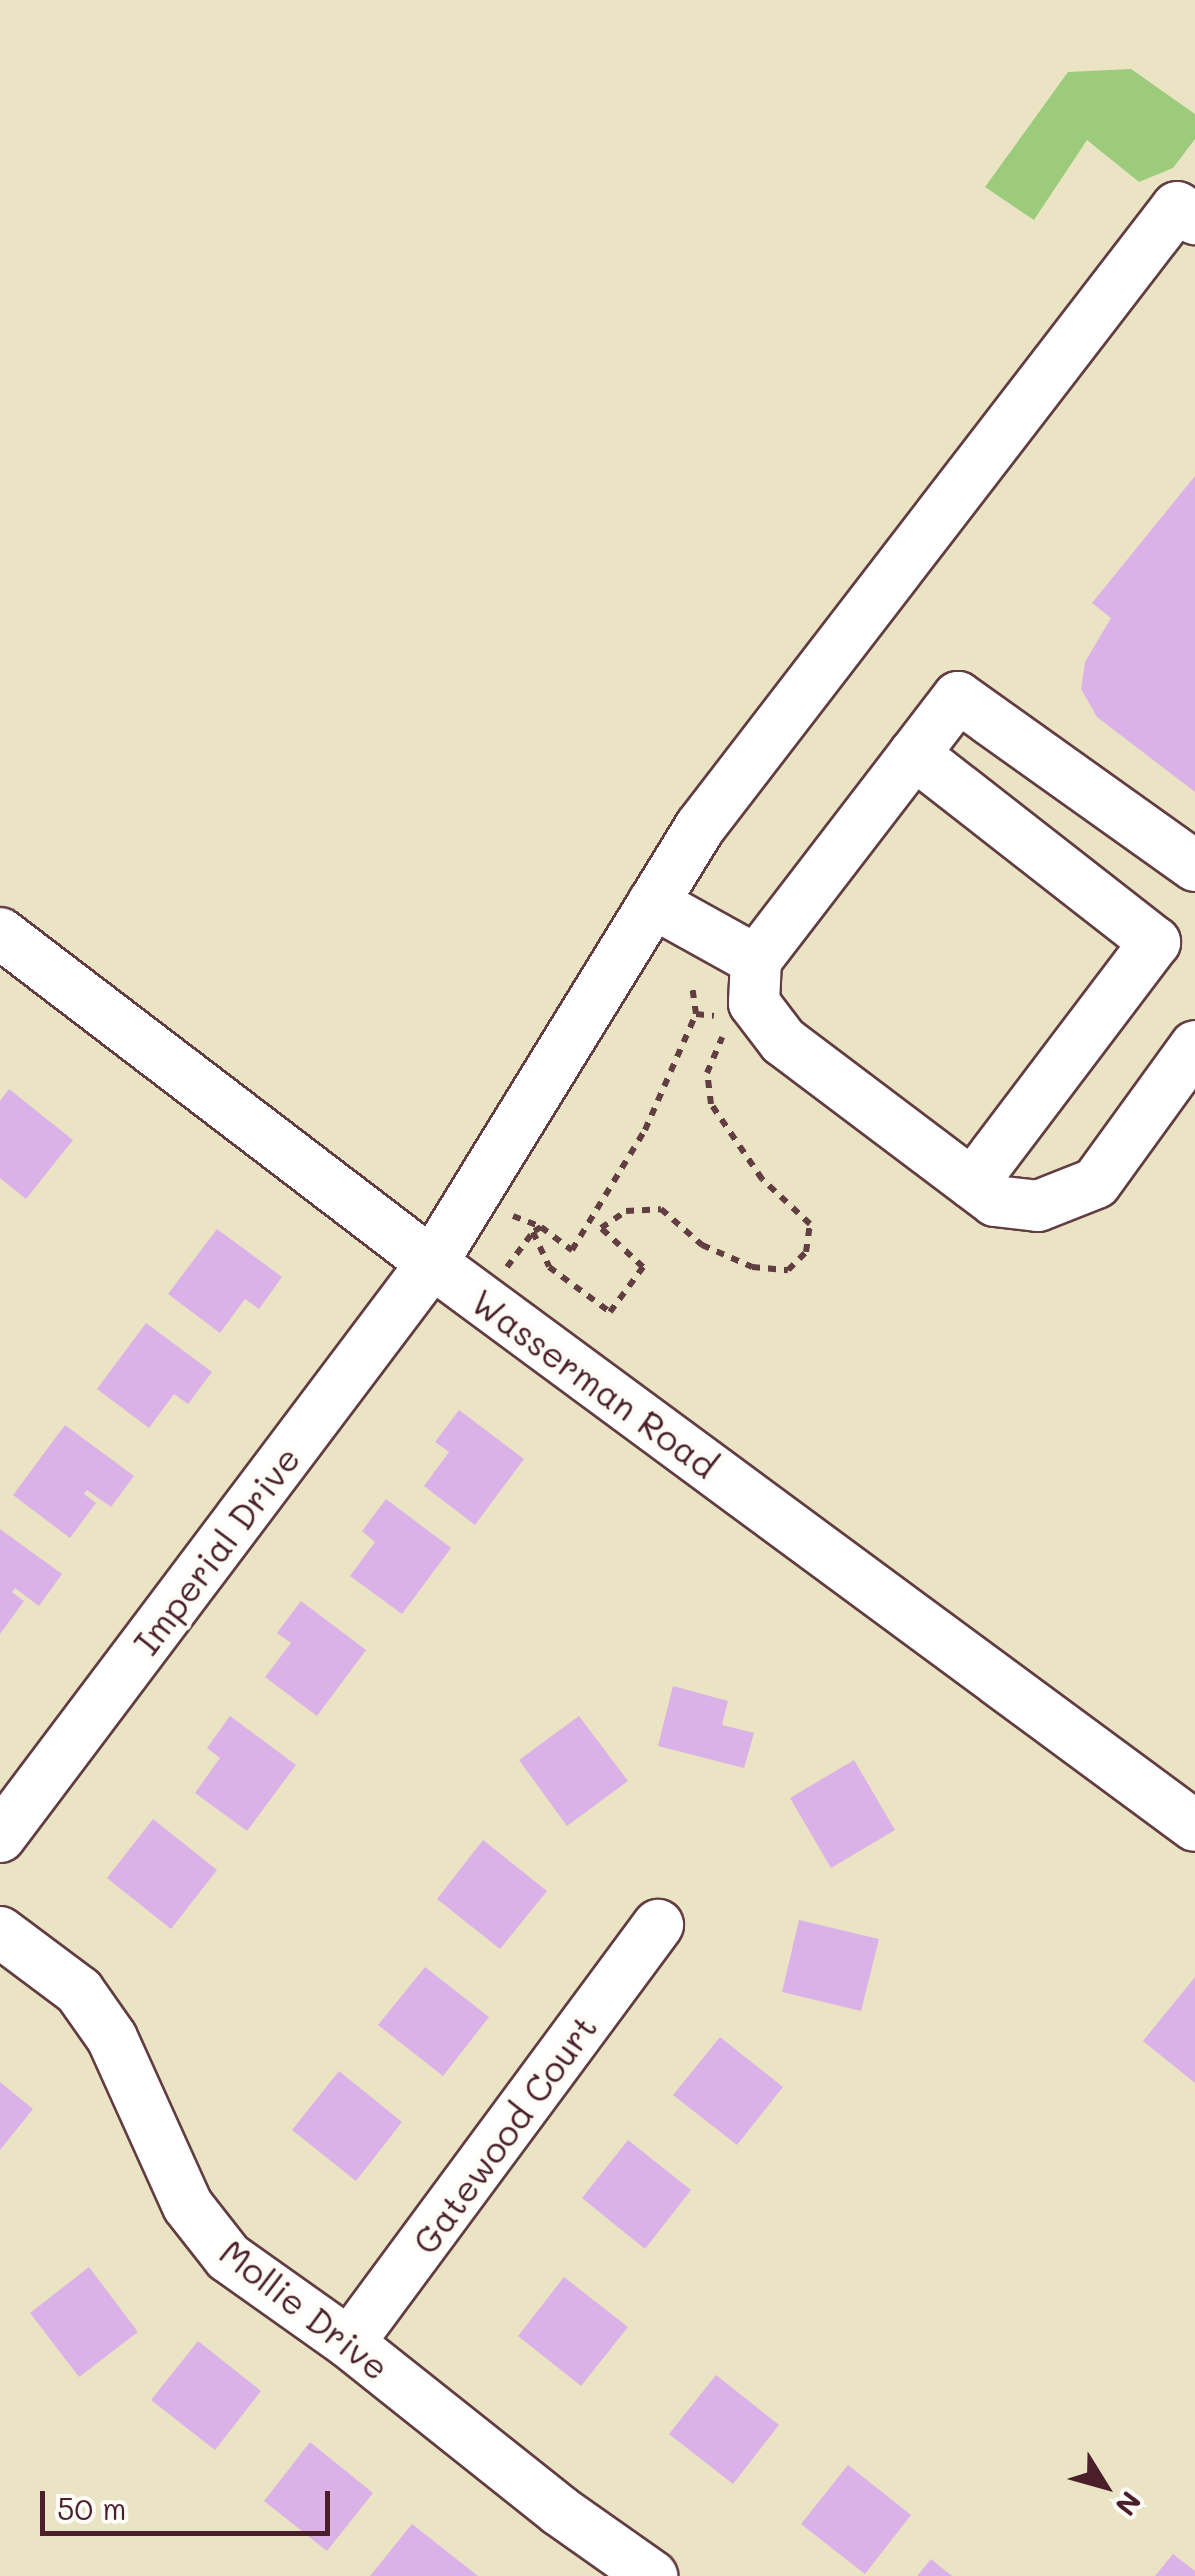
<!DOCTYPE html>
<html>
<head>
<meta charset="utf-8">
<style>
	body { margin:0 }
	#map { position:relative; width:1195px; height:2576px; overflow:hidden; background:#eae4c5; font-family:Mali,sans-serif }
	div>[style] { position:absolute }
	.green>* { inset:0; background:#9ccc7b }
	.building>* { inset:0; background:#dbb2e7 }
	.path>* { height:6px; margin-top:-3px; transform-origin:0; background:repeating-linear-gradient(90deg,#623d42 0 8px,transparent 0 16px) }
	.roads { filter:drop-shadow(2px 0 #623d42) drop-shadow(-2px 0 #623d42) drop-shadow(0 2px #623d42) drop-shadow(0 -2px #623d42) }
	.minor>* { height:50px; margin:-25px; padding:0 25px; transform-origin:25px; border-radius:25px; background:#fff }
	span { translate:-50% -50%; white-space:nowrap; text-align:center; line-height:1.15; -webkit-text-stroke:9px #fdfcf7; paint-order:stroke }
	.street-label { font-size:35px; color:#4a1f2b }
	.north { position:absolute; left:1055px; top:2436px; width:100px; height:100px; -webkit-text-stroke:8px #fdfcf7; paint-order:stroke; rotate:127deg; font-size:28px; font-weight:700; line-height:40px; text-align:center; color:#4a1f2b }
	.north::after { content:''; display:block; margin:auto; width:35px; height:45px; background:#4a1f2b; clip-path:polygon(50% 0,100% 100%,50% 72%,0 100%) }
	.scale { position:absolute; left:40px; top:2491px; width:290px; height:45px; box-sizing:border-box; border:5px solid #4a1f2b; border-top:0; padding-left:12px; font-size:30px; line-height:35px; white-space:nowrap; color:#4a1f2b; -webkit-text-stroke:8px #fdfcf7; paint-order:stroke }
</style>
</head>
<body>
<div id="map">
	<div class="green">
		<div style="clip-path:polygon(1131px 69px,1195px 114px,1195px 139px,1173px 168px,1139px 182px,1087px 140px,1034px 220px,985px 187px,1068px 72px)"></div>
	</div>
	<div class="building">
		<div style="clip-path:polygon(1195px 476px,1195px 792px,1097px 717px,1081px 689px,1085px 662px,1111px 618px,1092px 603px)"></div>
		<div style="clip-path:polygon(9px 1089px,73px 1140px,26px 1199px,0 1178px,0 1101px)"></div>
		<div style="clip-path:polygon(217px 1229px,282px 1277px,259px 1309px,245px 1299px,220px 1333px,168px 1294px)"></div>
		<div style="clip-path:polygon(146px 1323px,212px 1372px,188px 1404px,174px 1394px,149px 1428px,97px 1389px)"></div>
		<div style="clip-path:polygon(459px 1410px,524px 1459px,475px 1525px,424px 1486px,449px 1452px,435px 1442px)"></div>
		<div style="clip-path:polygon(65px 1425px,134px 1476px,111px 1507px,87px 1490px,84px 1494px,96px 1503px,70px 1538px,13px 1495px)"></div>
		<div style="clip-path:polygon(386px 1499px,451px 1548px,402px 1614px,350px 1576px,375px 1542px,362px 1531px)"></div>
		<div style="clip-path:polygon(0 1529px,62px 1574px,39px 1606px,15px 1588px,12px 1592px,24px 1601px,0 1634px)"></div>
		<div style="clip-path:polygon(301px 1601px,366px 1650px,317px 1716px,265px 1677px,291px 1643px,277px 1633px)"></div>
		<div style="clip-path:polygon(673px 1686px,728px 1701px,722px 1725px,754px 1733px,744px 1768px,658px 1746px)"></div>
		<div style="clip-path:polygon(230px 1716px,296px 1765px,247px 1831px,195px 1793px,220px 1758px,207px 1748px)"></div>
		<div style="clip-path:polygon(579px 1716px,628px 1781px,567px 1826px,519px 1760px)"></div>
		<div style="clip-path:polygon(854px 1760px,895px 1830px,831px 1868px,790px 1798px)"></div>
		<div style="clip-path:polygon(153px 1819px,217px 1870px,171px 1929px,107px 1878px)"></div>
		<div style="clip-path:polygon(483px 1840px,547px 1891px,500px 1949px,437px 1899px)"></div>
		<div style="clip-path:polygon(799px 1920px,879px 1939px,861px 2011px,782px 1992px)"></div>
		<div style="clip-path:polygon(425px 1967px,489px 2017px,443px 2076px,378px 2025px)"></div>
		<div style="clip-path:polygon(1195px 1977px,1195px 2083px,1143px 2041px)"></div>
		<div style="clip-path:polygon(720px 2037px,783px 2087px,737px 2145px,673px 2095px)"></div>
		<div style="clip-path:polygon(339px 2071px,402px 2122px,356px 2181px,292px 2130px)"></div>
		<div style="clip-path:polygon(0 2082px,33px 2109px,0 2150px)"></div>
		<div style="clip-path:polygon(628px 2140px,691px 2190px,645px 2249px,582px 2198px)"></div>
		<div style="clip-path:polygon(89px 2267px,138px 2332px,79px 2377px,30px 2313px)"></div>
		<div style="clip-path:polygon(564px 2277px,628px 2327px,581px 2386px,518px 2336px)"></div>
		<div style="clip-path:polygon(198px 2341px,261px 2391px,215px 2450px,151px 2400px)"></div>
		<div style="clip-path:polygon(716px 2375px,779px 2425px,733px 2484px,669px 2434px)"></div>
		<div style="clip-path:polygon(310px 2442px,373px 2493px,327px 2551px,264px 2501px)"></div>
		<div style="clip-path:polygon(848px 2465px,911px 2515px,865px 2574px,801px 2524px)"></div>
		<div style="clip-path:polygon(412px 2524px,478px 2576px,370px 2576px)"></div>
		<div style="clip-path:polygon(1173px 2554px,1195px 2571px,1195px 2576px,1155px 2576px)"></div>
		<div style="clip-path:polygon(931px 2559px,952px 2576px,917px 2576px)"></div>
	</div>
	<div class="path">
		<div style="left:696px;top:1014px;width:18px;rotate:6deg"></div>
		<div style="left:513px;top:1216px;width:30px;rotate:21deg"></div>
		<div style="left:541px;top:1227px;width:39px;rotate:37deg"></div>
		<div style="left:572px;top:1250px;width:140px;rotate:-58.7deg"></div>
		<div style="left:645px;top:1130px;width:127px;rotate:-66.3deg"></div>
		<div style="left:696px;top:1014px;width:27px;rotate:-98deg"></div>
		<div style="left:541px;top:1227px;width:9px;rotate:148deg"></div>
		<div style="left:533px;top:1232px;width:38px;rotate:65deg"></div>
		<div style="left:549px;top:1267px;width:76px;rotate:36.4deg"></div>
		<div style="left:610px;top:1312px;width:56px;rotate:-53.7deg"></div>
		<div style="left:643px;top:1267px;width:57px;rotate:-137.1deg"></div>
		<div style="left:601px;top:1228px;width:30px;rotate:-34deg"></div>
		<div style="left:626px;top:1211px;width:35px;rotate:-3deg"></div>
		<div style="left:661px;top:1209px;width:55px;rotate:41.3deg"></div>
		<div style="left:702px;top:1245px;width:55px;rotate:23.7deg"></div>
		<div style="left:752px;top:1267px;width:36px;rotate:5deg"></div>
		<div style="left:788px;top:1270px;width:25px;rotate:-45deg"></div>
		<div style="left:806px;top:1252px;width:28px;rotate:-82deg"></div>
		<div style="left:810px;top:1224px;width:66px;rotate:-136.8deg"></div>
		<div style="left:762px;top:1179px;width:91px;rotate:-124.2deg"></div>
		<div style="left:711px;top:1104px;width:31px;rotate:-97deg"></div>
		<div style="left:707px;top:1073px;width:39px;rotate:-67deg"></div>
		<div style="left:507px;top:1267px;width:44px;rotate:-53.4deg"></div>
	</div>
	<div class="roads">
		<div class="minor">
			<div style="left:914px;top:754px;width:306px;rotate:38deg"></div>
			<div style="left:1155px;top:942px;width:303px;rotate:127.1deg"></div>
			<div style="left:1195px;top:866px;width:291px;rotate:-144.5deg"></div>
			<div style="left:958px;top:697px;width:332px;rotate:127.5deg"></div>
			<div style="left:756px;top:960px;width:43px;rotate:92.7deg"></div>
			<div style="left:754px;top:1003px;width:48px;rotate:52.7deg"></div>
			<div style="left:783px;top:1041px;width:266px;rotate:37deg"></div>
			<div style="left:995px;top:1201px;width:43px;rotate:6.6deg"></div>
			<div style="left:1038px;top:1206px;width:62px;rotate:-21.6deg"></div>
			<div style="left:1096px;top:1183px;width:169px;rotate:-54.1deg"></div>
			<div style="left:653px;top:903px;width:118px;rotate:29deg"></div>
			<div style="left:0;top:933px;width:544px;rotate:37.38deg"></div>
			<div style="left:432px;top:1263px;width:948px;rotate:36.42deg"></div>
			<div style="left:0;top:1837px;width:718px;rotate:-53.03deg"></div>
			<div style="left:432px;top:1263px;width:512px;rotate:-58.42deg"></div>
			<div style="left:700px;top:827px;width:782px;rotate:-52.43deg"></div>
			<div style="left:1177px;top:207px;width:22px;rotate:34deg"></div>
			<div style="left:0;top:1932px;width:99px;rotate:36.8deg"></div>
			<div style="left:79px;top:1991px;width:57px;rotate:54.9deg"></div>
			<div style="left:112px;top:2038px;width:184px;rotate:65.7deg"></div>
			<div style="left:188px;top:2206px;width:65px;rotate:51.9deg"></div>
			<div style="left:228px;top:2257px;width:148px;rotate:35.4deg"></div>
			<div style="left:349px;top:2343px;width:270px;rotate:38.5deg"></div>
			<div style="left:560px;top:2511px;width:113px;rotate:35.2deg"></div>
			<div style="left:349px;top:2343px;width:520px;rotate:-53.53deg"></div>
		</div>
	</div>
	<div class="street-label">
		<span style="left:595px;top:1383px;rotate:36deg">Wasserman Road</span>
		<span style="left:216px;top:1550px;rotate:-53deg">Imperial Drive</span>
		<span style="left:504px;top:2134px;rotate:-54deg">Gatewood Court</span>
		<span style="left:305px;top:2309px;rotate:38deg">Mollie Drive</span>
	</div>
	<div class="north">N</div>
	<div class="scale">50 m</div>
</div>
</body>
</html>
